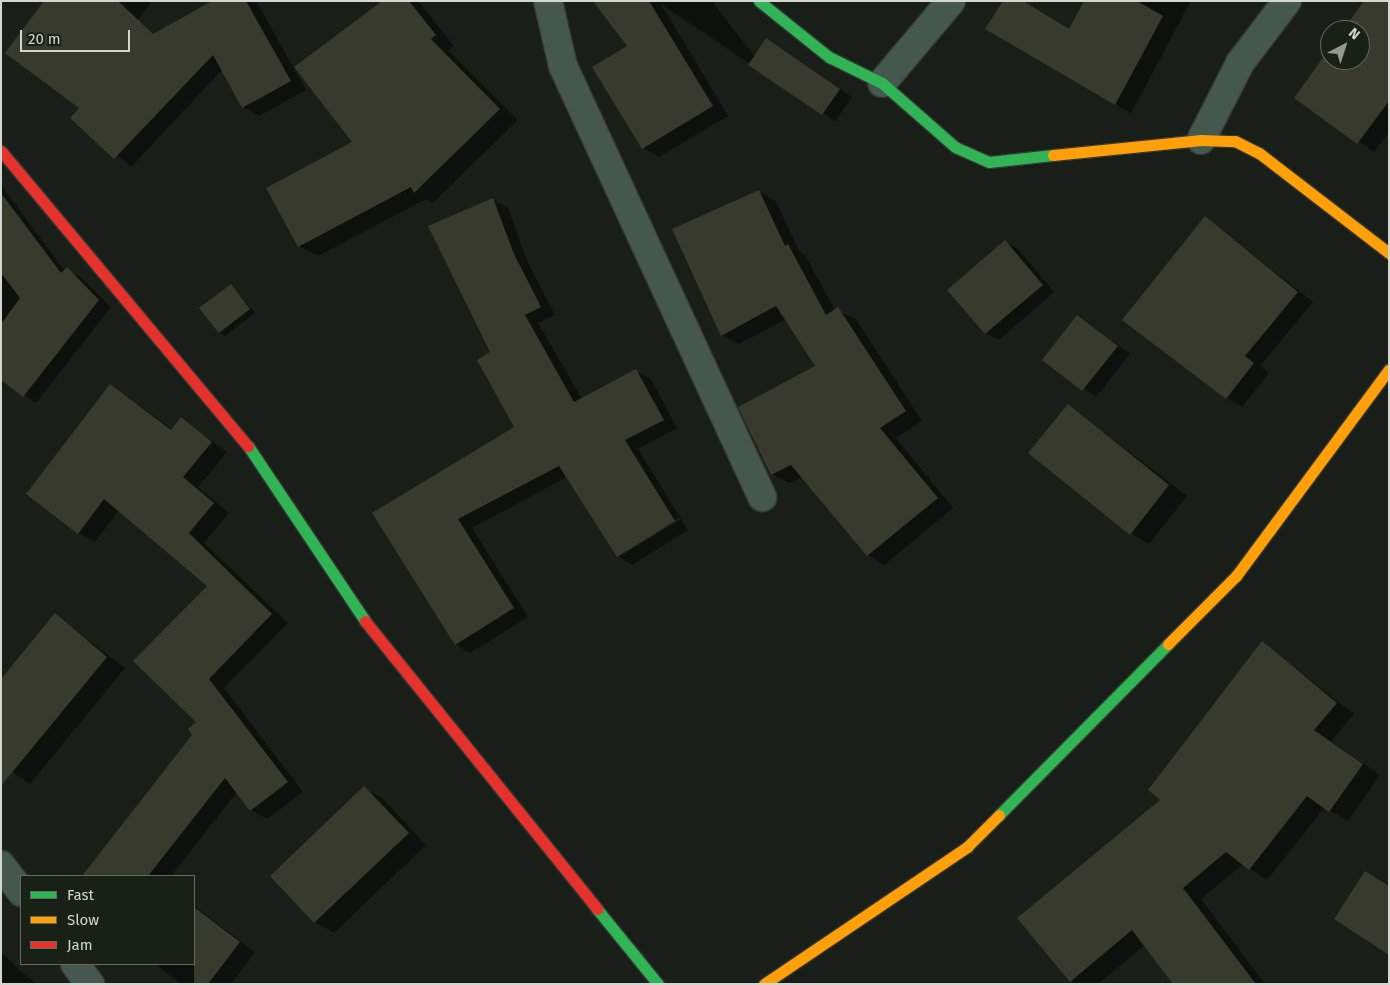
<!DOCTYPE html>
<html>
<head>
<meta charset="utf-8">
<style>
	body { margin:0 }
	#map { position:relative; width:1390px; height:985px; overflow:hidden; background:#1a1e18; font-family:"Fira Sans",sans-serif }
	div>[style] { position:absolute }
	.shadow>* { inset:0; background:#0007 }
	.building>* { inset:0; background:#383a2d }
	.roads { filter:drop-shadow(1px 0 #343733) drop-shadow(-1px 0 #343733) drop-shadow(0 1px #343733) drop-shadow(0 -1px #343733) }
	.street>* { height:28px; margin:-14px; padding:0 14px; transform-origin:14px; border-radius:14px; background:#445850 }
	.fast>* { height:11px; margin:-5.5px; padding:0 5.5px; transform-origin:5.5px; border-radius:5.5px; background:#30b455 }
	.slow>* { height:11px; margin:-5.5px; padding:0 5.5px; transform-origin:5.5px; border-radius:5.5px; background:#ff9f0a }
	.jam>* { height:11px; margin:-5.5px; padding:0 5.5px; transform-origin:5.5px; border-radius:5.5px; background:#e5322d }
	span { translate:-50% -50%; white-space:nowrap; text-align:center; line-height:1.15; -webkit-text-stroke:4px #192016; paint-order:stroke }
	.frame { position:absolute; inset:0; border:2px solid #d2d8d1; pointer-events:none }
	.legend { position:absolute; left:20px; top:875px; width:175px; height:90px; box-sizing:border-box; background:#192016; border:1px solid #636a61; margin:0; padding:6px 9px; list-style:none; font-size:15px; color:#d2d8d1 }
	.legend li { display:flex; align-items:center; gap:10px; height:25px }
	.legend b { width:25px; border:1px solid #636a61 }
	.north { position:absolute; left:1320px; top:20px; width:50px; height:50px; box-sizing:border-box; background:#192016; border:1px solid #636a61; border-radius:50%; rotate:40deg; font-size:14px; font-weight:700; line-height:20px; text-align:center; color:#d2d8d1 }
	.north::after { content:''; display:block; margin:auto; width:18px; height:22px; background:#929790; clip-path:polygon(50% 0,100% 100%,50% 72%,0 100%) }
	.scale { position:absolute; left:20px; top:30px; width:110px; height:22px; box-sizing:border-box; border:2px solid #d2d8d1; border-top:0; padding-left:6px; font-size:15px; line-height:18px; white-space:nowrap; color:#d2d8d1; -webkit-text-stroke:4px #192016; paint-order:stroke }
</style>
</head>
<body>
<div id="map">
	<div class="shadow">
		<div style="clip-path:polygon(46px 1px,152px 1px,107px 60px,215px 1px,256px 1px,306px 90px,259px 116px,243px 107px,222px 70px,131px 167px,72px 117px,81px 108px)"></div>
		<div style="clip-path:polygon(384px 1px,418px 1px,454px 46px,448px 50px,518px 120px,433px 203px,426px 199px,318px 256px,299px 246px,354px 142px)"></div>
		<div style="clip-path:polygon(594px 1px,712px 1px,755px 57px,779px 47px,852px 97px,835px 121px,661px 4px,728px 116px,659px 157px,643px 148px,628px 47px)"></div>
		<div style="clip-path:polygon(1086px 1px,1191px 1px,1131px 113px,987px 29px,1070px 30px)"></div>
		<div style="clip-path:polygon(1389px 1px,1389px 132px,1374px 152px,1295px 97px,1330px 49px,1330px 60px,1360px 60px,1360px 30px,1344px 30px)"></div>
		<div style="clip-path:polygon(1px 185px,65px 271px,79px 276px,111px 307px,36px 403px,1px 379px)"></div>
		<div style="clip-path:polygon(759px 192px,776px 201px,799px 251px,805px 255px,835px 310px,855px 318px,922px 421px,896px 438px,953px 508px,884px 565px,868px 555px,802px 477px,789px 483px,772px 474px,817px 367px,786px 319px,739px 344px,722px 335px)"></div>
		<div style="clip-path:polygon(evenodd,493px 200px,508px 208px,528px 263px,555px 315px,538px 323px,582px 399px,636px 371px,651px 379px,677px 428px,638px 449px,688px 530px,632px 565px,618px 556px,567px 477px,472px 528px,528px 617px,470px 653px,456px 645px,374px 514px,516px 428px,491px 353px,493px 200px,679px 517px,681px 519px,622px 555px,622px 552px,679px 517px)"></div>
		<div style="clip-path:polygon(1205px 217px,1313px 302px,1260px 366px,1269px 373px,1242px 407px,1226px 398px)"></div>
		<div style="clip-path:polygon(1005px 242px,1018px 249px,1054px 292px,999px 340px,986px 333px)"></div>
		<div style="clip-path:polygon(231px 285px,255px 313px,225px 336px,219px 332px)"></div>
		<div style="clip-path:polygon(1078px 316px,1130px 354px,1096px 397px,1044px 359px)"></div>
		<div style="clip-path:polygon(111px 385px,173px 430px,182px 419px,227px 452px,198px 487px,229px 513px,204px 543px,288px 623px,224px 688px,303px 792px,267px 819px,251px 810px,237px 792px,171px 876px,94px 876px,87px 871px,194px 735px,209px 586px,119px 510px,95px 542px,79px 533px)"></div>
		<div style="clip-path:polygon(1068px 405px,1187px 496px,1149px 544px,1131px 533px)"></div>
		<div style="clip-path:polygon(55px 615px,125px 668px,30px 784px,1px 764px)"></div>
		<div style="clip-path:polygon(1262px 643px,1354px 714px,1331px 741px,1380px 775px,1348px 821px,1325px 807px,1267px 880px,1243px 864px,1201px 899px,1265px 984px,1175px 984px,1145px 945px,1098px 984px,1076px 984px,1071px 981px,1162px 800px)"></div>
		<div style="clip-path:polygon(364px 788px,383px 799px,426px 845px,334px 933px,315px 922px,272px 876px)"></div>
		<div style="clip-path:polygon(194px 906px,255px 952px,231px 984px,181px 984px,155px 964px,194px 964px)"></div>
		<div style="clip-path:polygon(1px 952px,24px 974px,37px 984px,1px 984px)"></div>
	</div>
	<div class="building">
		<div style="clip-path:polygon(44px 1px,118px 1px,153px 34px,212px 1px,246px 1px,291px 81px,242px 108px,213px 55px,114px 159px,70px 118px,79px 108px,5px 53px)"></div>
		<div style="clip-path:polygon(382px 1px,409px 1px,436px 35px,431px 39px,500px 109px,414px 193px,411px 187px,298px 247px,266px 188px,352px 142px,294px 67px)"></div>
		<div style="clip-path:polygon(593px 1px,649px 1px,713px 106px,642px 149px,592px 67px,627px 46px)"></div>
		<div style="clip-path:polygon(1003px 1px,1023px 1px,1069px 29px,1084px 1px,1137px 1px,1163px 16px,1115px 105px,985px 29px)"></div>
		<div style="clip-path:polygon(1364px 1px,1389px 1px,1389px 101px,1357px 144px,1294px 98px,1330px 48px,1330px 60px,1360px 60px,1360px 30px,1343px 30px)"></div>
		<div style="clip-path:polygon(766px 38px,840px 89px,822px 115px,748px 65px)"></div>
		<div style="clip-path:polygon(759px 190px,785px 246px,788px 244px,826px 315px,838px 307px,906px 411px,880px 428px,938px 498px,867px 556px,791px 465px,771px 475px,738px 407px,815px 366px,776px 306px,721px 336px,672px 229px)"></div>
		<div style="clip-path:polygon(1px 193px,61px 273px,67px 267px,99px 300px,23px 397px,1px 380px,1px 324px,20px 298px,1px 273px)"></div>
		<div style="clip-path:polygon(493px 198px,514px 254px,541px 307px,525px 315px,574px 402px,636px 369px,664px 420px,625px 440px,675px 521px,617px 557px,559px 466px,458px 519px,514px 608px,455px 645px,372px 513px,514px 427px,477px 360px,490px 352px,428px 226px)"></div>
		<div style="clip-path:polygon(1205px 216px,1298px 292px,1245px 356px,1254px 363px,1226px 399px,1122px 320px)"></div>
		<div style="clip-path:polygon(1005px 240px,1043px 285px,985px 334px,947px 290px)"></div>
		<div style="clip-path:polygon(231px 284px,250px 309px,219px 333px,199px 308px)"></div>
		<div style="clip-path:polygon(1077px 315px,1118px 346px,1082px 391px,1042px 360px)"></div>
		<div style="clip-path:polygon(110px 384px,171px 430px,181px 417px,212px 442px,183px 477px,214px 503px,189px 533px,272px 614px,209px 679px,288px 782px,250px 811px,225px 778px,148px 876px,82px 876px,192px 735px,188px 729px,196px 722px,133px 661px,207px 586px,104px 499px,78px 534px,26px 494px)"></div>
		<div style="clip-path:polygon(1068px 404px,1169px 485px,1130px 535px,1028px 453px)"></div>
		<div style="clip-path:polygon(55px 613px,107px 657px,1px 786px,1px 679px)"></div>
		<div style="clip-path:polygon(1262px 641px,1337px 703px,1314px 730px,1363px 764px,1329px 812px,1307px 796px,1249px 870px,1226px 852px,1183px 888px,1256px 984px,1173px 984px,1132px 930px,1070px 982px,1017px 918px,1160px 800px,1148px 790px)"></div>
		<div style="clip-path:polygon(364px 786px,409px 833px,314px 923px,270px 876px)"></div>
		<div style="clip-path:polygon(1365px 871px,1389px 886px,1389px 955px,1334px 919px)"></div>
		<div style="clip-path:polygon(194px 907px,240px 942px,208px 984px,194px 984px)"></div>
	</div>
	<div class="roads">
		<div class="street">
			<div style="left:548px;top:1px;width:67px;rotate:77deg"></div>
			<div style="left:563px;top:66px;width:475px;rotate:65.2deg"></div>
			<div style="left:882px;top:83px;width:107px;rotate:-49.9deg"></div>
			<div style="left:1201px;top:140px;width:86px;rotate:-63.1deg"></div>
			<div style="left:1240px;top:63px;width:78px;rotate:-52.8deg"></div>
			<div style="left:1px;top:865px;width:34px;rotate:53deg"></div>
			<div style="left:75px;top:964px;width:25px;rotate:53deg"></div>
		</div>
		<div class="fast">
			<div style="left:759px;top:1px;width:90px;rotate:38.7deg"></div>
			<div style="left:829px;top:57px;width:59px;rotate:26.1deg"></div>
			<div style="left:882px;top:83px;width:97px;rotate:41.2deg"></div>
			<div style="left:955px;top:147px;width:37px;rotate:24deg"></div>
			<div style="left:989px;top:162px;width:64px;rotate:-6.2deg"></div>
			<div style="left:248px;top:446px;width:211px;rotate:56.2deg"></div>
			<div style="left:999px;top:815px;width:240px;rotate:-45.3deg"></div>
			<div style="left:597px;top:909px;width:97px;rotate:50.9deg"></div>
		</div>
		<div class="slow">
			<div style="left:1053px;top:155px;width:149px;rotate:-5.8deg"></div>
			<div style="left:1201px;top:140px;width:34px;rotate:2deg"></div>
			<div style="left:1235px;top:141px;width:27px;rotate:27deg"></div>
			<div style="left:1259px;top:153px;width:164px;rotate:37.6deg"></div>
			<div style="left:1168px;top:644px;width:96px;rotate:-45deg"></div>
			<div style="left:1236px;top:576px;width:257px;rotate:-53.5deg"></div>
			<div style="left:764px;top:984px;width:245px;rotate:-34deg"></div>
			<div style="left:967px;top:847px;width:45px;rotate:-45deg"></div>
		</div>
		<div class="jam">
			<div style="left:1px;top:151px;width:385px;rotate:50.1deg"></div>
			<div style="left:365px;top:621px;width:370px;rotate:51.1deg"></div>
		</div>
	</div>
	<div class="frame"></div>
	<ul class="legend">
	<li><b style="height:6px;background:#30b455"></b>Fast</li>
	<li><b style="height:6px;background:#ff9f0a"></b>Slow</li>
	<li><b style="height:6px;background:#e5322d"></b>Jam</li>
	</ul>
	<div class="north">N</div>
	<div class="scale">20 m</div>
</div>
</body>
</html>
